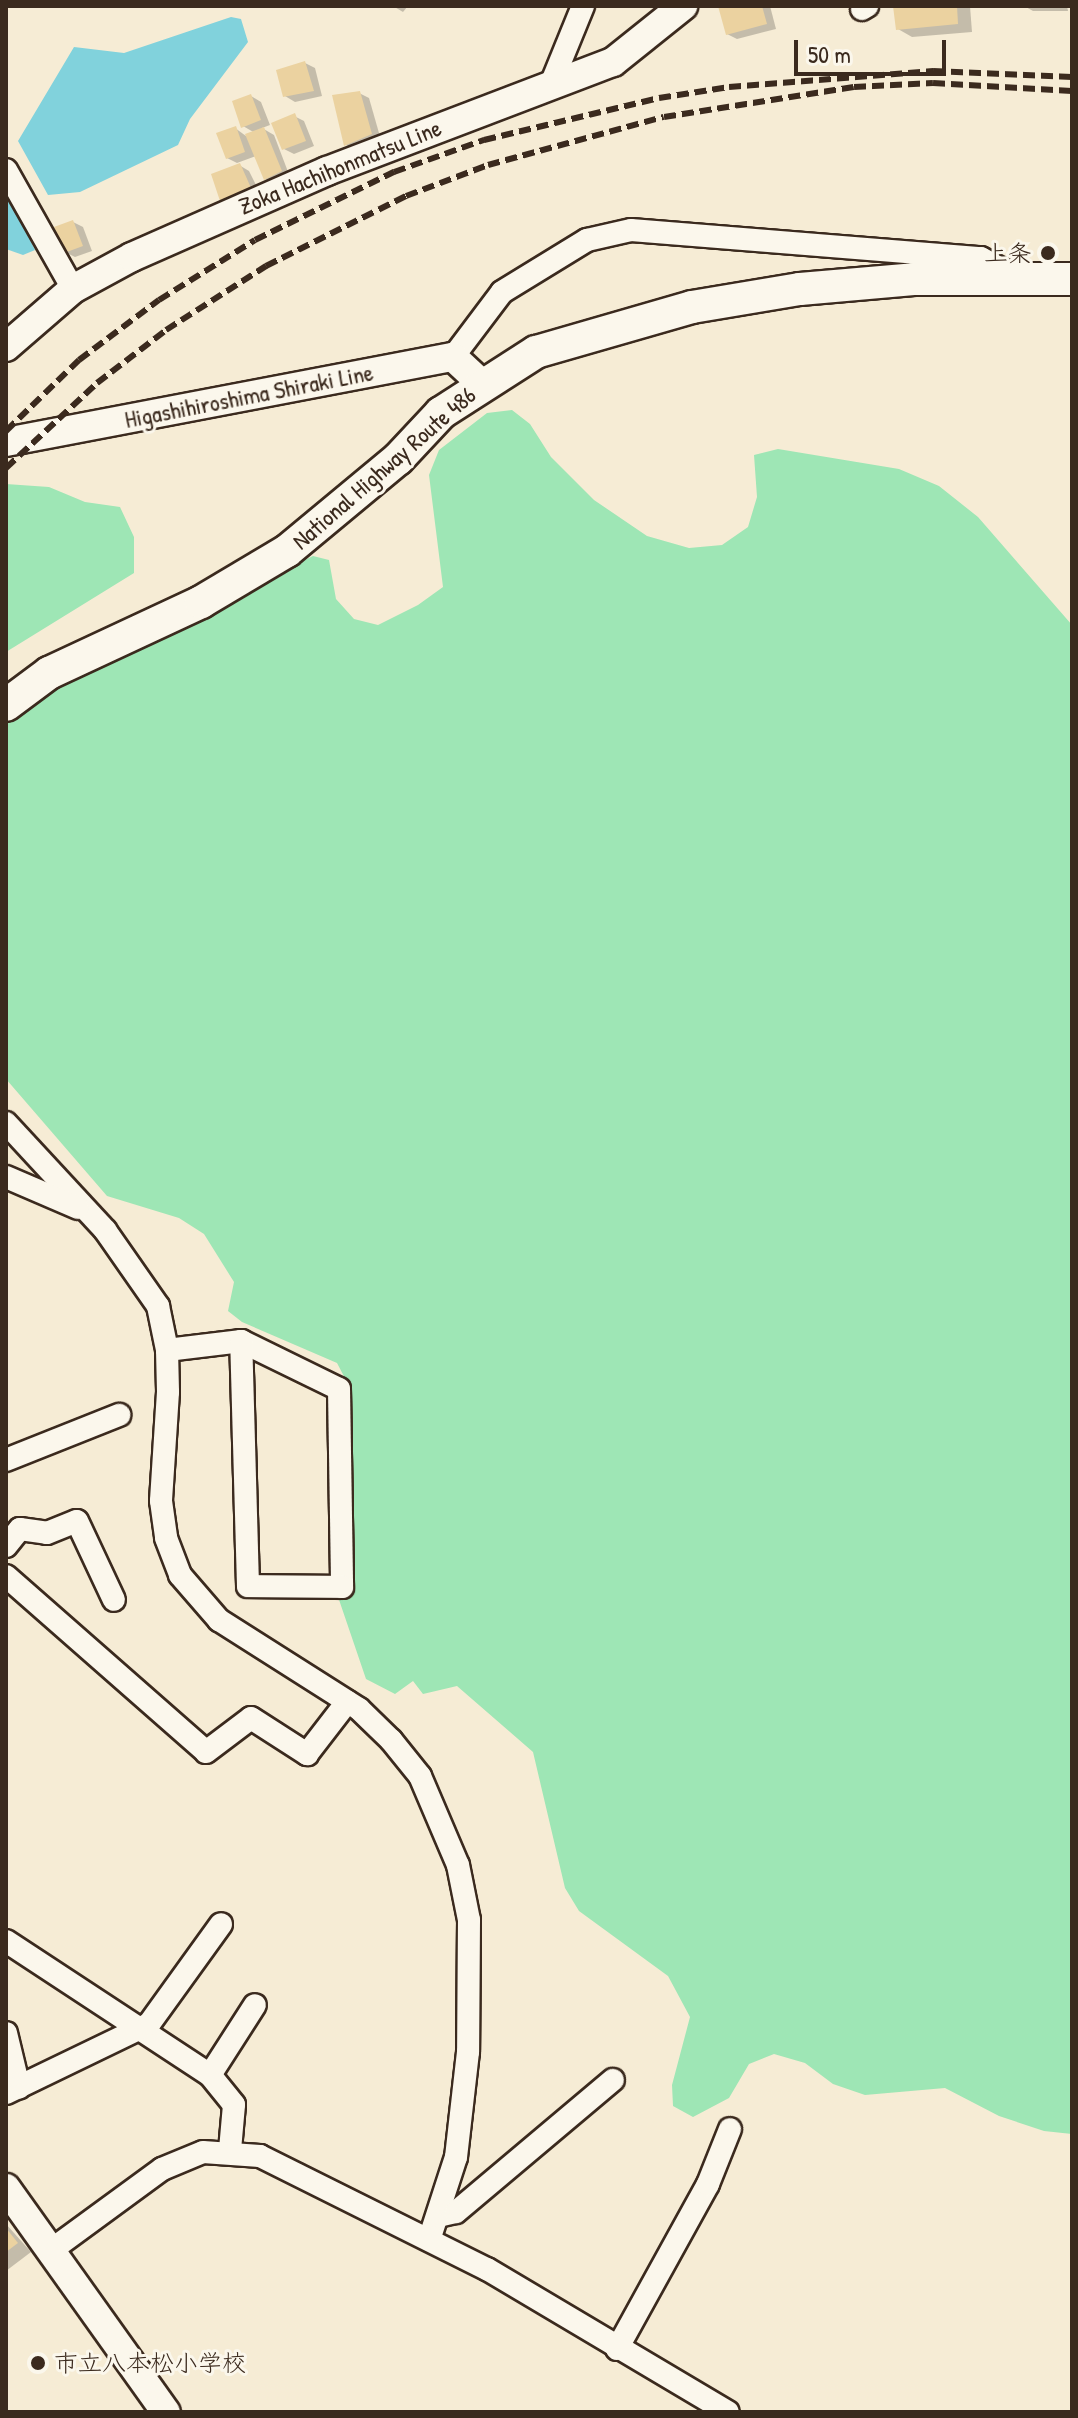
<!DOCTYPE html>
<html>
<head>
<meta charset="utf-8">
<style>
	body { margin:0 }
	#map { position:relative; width:1078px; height:2418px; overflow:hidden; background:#f6ecd5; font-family:"Patrick Hand","Klee One",sans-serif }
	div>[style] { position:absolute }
	.green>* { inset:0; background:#9ee6b5 }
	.water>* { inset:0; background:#81d2dc }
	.shadow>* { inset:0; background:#0003 }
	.building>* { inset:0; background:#ebd2a0 }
	.roads { filter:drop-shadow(2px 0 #3b2a1e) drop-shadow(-2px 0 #3b2a1e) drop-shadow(0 2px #3b2a1e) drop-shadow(0 -2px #3b2a1e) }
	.minor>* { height:22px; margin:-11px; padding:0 11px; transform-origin:11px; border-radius:11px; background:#fbf7ec }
	.major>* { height:28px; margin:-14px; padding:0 14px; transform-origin:14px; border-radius:14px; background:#fbf7ec }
	.highway>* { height:32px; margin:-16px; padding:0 16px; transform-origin:16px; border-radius:16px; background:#fbf7ec }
	.rail>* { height:6px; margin-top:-3px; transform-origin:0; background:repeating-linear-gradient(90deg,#3b2a1e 0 12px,transparent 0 18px) }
	.dots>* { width:22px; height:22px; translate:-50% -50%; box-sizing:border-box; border:4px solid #fbf7ec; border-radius:50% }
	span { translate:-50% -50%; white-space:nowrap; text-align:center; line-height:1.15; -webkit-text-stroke:6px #fbf7ec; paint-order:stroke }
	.street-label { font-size:24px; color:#3b2a1e }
	.poi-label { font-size:24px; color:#3b2a1e }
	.right { translate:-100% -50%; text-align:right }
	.left { translate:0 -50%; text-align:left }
	.frame { position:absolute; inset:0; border:8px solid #3b2a1e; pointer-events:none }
	.scale { position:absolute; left:794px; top:40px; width:152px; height:36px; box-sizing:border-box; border:4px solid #3b2a1e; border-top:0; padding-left:10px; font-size:24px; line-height:28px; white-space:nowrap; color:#3b2a1e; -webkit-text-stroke:6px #fbf7ec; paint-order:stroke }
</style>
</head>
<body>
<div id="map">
	<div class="green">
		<div style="clip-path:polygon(512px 410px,530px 424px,551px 457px,594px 500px,647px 536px,689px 548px,722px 545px,748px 527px,757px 497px,754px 455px,778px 449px,899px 469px,939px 486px,978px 517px,1072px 625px,1072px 2134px,1044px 2131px,999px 2116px,945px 2088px,865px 2095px,833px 2084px,805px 2063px,774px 2054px,749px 2064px,729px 2098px,693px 2117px,673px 2106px,672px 2085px,690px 2017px,668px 1976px,579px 1911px,565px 1888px,533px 1752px,457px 1686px,423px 1694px,413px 1681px,395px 1694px,366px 1679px,335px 1588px,349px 1386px,337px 1363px,242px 1322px,228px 1311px,234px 1282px,204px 1234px,179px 1218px,107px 1196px,6px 1079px,6px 718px,52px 680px,313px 556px,329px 560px,336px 599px,354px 619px,378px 625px,418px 605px,443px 587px,429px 475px,439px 450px,487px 413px)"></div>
		<div style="clip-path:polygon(6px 484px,49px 487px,85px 502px,120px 507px,134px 537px,134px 573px,6px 652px)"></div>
	</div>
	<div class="water">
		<div style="clip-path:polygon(231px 17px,241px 19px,248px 42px,190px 119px,178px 145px,80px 192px,48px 195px,18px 141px,74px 47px,124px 53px)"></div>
		<div style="clip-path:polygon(6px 190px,35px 250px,23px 255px,6px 249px)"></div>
	</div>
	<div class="shadow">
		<div style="clip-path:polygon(393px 6px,408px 6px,403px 12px)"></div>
		<div style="clip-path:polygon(720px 6px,770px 6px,776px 29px,737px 39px,727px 34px)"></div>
		<div style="clip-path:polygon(895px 6px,970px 6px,972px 32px,912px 37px,898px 29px)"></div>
		<div style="clip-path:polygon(1024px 6px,1067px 6px,1068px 11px,1033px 11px)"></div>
		<div style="clip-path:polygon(305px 63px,315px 68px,322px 96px,295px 102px,285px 96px)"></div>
		<div style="clip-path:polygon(359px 93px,369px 98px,381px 140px,355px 150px,346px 145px)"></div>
		<div style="clip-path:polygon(251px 96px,261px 102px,270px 125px,262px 128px,274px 135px,290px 177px,275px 184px,265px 179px,256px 156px,237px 163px,227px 158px,235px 128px,246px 136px,255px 133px,243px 126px)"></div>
		<div style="clip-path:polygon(294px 116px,304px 121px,314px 146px,294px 154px,284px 149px)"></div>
		<div style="clip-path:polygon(239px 165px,249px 171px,260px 193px,232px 205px,222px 199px)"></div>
		<div style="clip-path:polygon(73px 222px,83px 227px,92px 251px,75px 257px,65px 252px)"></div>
		<div style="clip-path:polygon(6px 2224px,31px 2252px,6px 2271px)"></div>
	</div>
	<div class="building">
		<div style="clip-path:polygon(718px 6px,762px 6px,767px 24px,726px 35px)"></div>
		<div style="clip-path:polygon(893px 6px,957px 6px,958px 24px,896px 30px)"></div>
		<div style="clip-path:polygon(305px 61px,314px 91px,283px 97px,276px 70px)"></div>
		<div style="clip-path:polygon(360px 91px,372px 134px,344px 146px,332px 95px)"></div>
		<div style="clip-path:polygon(251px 94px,261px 120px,241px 128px,232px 101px)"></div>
		<div style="clip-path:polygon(295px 113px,306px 141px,282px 150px,271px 123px)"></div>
		<div style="clip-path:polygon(236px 126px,245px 152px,226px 159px,216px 133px)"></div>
		<div style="clip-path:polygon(264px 127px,282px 171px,264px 180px,245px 134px)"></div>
		<div style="clip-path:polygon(240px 163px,251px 188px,220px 201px,211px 174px)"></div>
		<div style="clip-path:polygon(73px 220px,83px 246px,64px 253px,54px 227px)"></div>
		<div style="clip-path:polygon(6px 2228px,18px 2243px,6px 2252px)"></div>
	</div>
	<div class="roads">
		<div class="minor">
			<div style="left:862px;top:9px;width:6px;rotate:-31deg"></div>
			<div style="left:552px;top:82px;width:82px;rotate:-67.8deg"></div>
			<div style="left:6px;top:170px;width:137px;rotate:60.6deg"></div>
			<div style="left:453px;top:357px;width:81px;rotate:-53deg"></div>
			<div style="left:502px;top:292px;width:100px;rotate:-31.5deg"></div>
			<div style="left:587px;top:240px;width:45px;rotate:-12.8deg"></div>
			<div style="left:631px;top:230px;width:351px;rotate:4.6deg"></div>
			<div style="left:981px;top:258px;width:37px;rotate:29deg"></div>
			<div style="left:6px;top:1123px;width:146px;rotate:47.2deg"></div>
			<div style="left:105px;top:1230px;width:93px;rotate:55.1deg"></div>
			<div style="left:158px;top:1306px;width:45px;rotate:78.4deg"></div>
			<div style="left:167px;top:1350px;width:42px;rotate:88.6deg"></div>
			<div style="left:168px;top:1392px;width:109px;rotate:93.7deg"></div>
			<div style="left:161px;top:1501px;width:37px;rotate:82deg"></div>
			<div style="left:166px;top:1538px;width:40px;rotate:69deg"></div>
			<div style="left:180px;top:1575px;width:60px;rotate:49.1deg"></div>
			<div style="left:219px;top:1620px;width:166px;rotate:32.4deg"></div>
			<div style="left:359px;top:1709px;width:45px;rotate:44.1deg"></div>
			<div style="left:391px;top:1740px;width:46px;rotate:51.1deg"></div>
			<div style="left:420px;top:1776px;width:97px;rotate:66.9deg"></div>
			<div style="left:458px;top:1865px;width:56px;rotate:78.7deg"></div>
			<div style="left:469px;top:1920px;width:132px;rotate:90.4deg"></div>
			<div style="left:468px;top:2052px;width:106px;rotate:96.5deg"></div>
			<div style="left:456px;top:2157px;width:87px;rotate:108deg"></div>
			<div style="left:6px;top:1177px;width:78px;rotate:23.3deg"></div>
			<div style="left:167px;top:1350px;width:75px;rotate:-6.9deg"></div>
			<div style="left:241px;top:1341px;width:109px;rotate:26.1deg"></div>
			<div style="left:339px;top:1389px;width:198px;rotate:89.1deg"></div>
			<div style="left:342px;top:1587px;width:94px;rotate:-179.4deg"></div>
			<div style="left:248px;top:1586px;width:245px;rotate:-91.6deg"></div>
			<div style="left:6px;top:1460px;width:122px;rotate:-21.7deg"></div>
			<div style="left:6px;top:1546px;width:22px;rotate:-51deg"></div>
			<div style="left:20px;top:1529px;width:27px;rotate:8deg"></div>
			<div style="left:47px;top:1533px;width:32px;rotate:-22deg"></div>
			<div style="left:77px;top:1521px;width:87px;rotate:64.9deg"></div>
			<div style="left:6px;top:1576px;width:266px;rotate:41.3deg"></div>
			<div style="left:206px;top:1752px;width:56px;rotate:-37.1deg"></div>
			<div style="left:251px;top:1718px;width:67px;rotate:32.7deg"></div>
			<div style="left:307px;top:1754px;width:66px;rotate:-52.4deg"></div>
			<div style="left:6px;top:1941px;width:244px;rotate:33.3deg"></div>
			<div style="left:210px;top:2075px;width:38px;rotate:51deg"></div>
			<div style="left:234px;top:2105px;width:45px;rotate:95.1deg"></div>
			<div style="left:6px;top:2033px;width:56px;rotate:76.5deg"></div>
			<div style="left:210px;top:2075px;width:83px;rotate:-57.3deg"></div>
			<div style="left:6px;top:2093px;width:159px;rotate:-25.8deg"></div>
			<div style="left:149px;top:2024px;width:123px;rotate:-54.2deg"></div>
			<div style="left:438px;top:2216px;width:18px;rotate:-13deg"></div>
			<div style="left:456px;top:2212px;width:205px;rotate:-40.1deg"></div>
			<div style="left:50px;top:2251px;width:139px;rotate:-36.2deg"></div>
			<div style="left:162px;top:2169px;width:44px;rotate:-22.5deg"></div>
			<div style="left:203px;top:2152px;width:57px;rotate:4deg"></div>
			<div style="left:260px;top:2156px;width:254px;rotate:26.5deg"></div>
			<div style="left:487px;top:2269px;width:280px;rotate:30.7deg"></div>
			<div style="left:617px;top:2349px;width:188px;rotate:-61.1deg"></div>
			<div style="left:708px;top:2184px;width:59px;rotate:-68.2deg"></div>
		</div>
		<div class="major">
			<div style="left:6px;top:347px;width:89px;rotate:-40.9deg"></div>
			<div style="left:73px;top:289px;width:67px;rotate:-28.5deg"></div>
			<div style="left:132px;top:257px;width:213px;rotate:-23.8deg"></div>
			<div style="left:327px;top:171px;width:306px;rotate:-20.9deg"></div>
			<div style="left:613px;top:62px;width:90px;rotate:-38.7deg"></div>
			<div style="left:6px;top:442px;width:455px;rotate:-10.8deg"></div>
			<div style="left:453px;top:357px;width:40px;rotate:43deg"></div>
			<div style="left:6px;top:2188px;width:275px;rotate:54.5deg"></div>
		</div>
		<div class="highway">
			<div style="left:6px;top:705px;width:54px;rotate:-36.7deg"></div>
			<div style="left:49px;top:673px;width:168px;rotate:-25deg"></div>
			<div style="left:201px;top:602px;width:100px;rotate:-30.7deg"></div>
			<div style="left:287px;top:551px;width:144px;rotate:-39.7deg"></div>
			<div style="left:398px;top:459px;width:63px;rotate:-46.9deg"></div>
			<div style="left:441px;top:413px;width:113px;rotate:-32.7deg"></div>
			<div style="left:536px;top:352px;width:162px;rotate:-16.1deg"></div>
			<div style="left:692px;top:307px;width:109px;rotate:-9.5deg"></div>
			<div style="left:800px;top:289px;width:114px;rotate:-5deg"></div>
			<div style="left:914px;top:279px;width:158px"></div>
		</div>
	</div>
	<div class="rail">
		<div style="left:6px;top:431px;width:102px;rotate:-44.2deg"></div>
		<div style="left:79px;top:360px;width:100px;rotate:-36.9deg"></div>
		<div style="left:159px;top:300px;width:113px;rotate:-32deg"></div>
		<div style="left:255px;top:240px;width:155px;rotate:-26.1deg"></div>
		<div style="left:394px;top:172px;width:96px;rotate:-19.6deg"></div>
		<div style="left:484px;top:140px;width:180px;rotate:-13.5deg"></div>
		<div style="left:659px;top:98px;width:71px;rotate:-8.9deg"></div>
		<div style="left:729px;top:87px;width:205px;rotate:-4.5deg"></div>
		<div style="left:933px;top:71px;width:139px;rotate:2.5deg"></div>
		<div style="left:6px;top:468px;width:125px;rotate:-43deg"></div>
		<div style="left:97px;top:383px;width:87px;rotate:-37.5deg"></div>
		<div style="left:166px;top:330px;width:119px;rotate:-32.6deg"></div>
		<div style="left:266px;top:266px;width:157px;rotate:-26.6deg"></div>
		<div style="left:406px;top:196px;width:88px;rotate:-20.7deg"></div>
		<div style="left:488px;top:165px;width:182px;rotate:-15.3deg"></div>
		<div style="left:664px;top:117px;width:192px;rotate:-9deg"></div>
		<div style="left:854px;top:87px;width:79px;rotate:-2.9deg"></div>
		<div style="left:933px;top:83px;width:139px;rotate:3.3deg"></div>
	</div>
	<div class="dots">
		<div style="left:1048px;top:253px;background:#3b2a1e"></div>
		<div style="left:38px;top:2363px;background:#3b2a1e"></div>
	</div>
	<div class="street-label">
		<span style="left:340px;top:167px;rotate:-22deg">Zoka Hachihonmatsu Line</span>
		<span style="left:249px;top:396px;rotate:-11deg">Higashihiroshima Shiraki Line</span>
		<span style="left:384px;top:468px;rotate:-41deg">National Highway Route 486</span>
	</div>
	<div class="poi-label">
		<span class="right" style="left:1032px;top:253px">上条</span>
		<span class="left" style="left:54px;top:2363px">市立八本松小学校</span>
	</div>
	<div class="frame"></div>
	<div class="scale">50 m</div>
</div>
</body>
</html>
